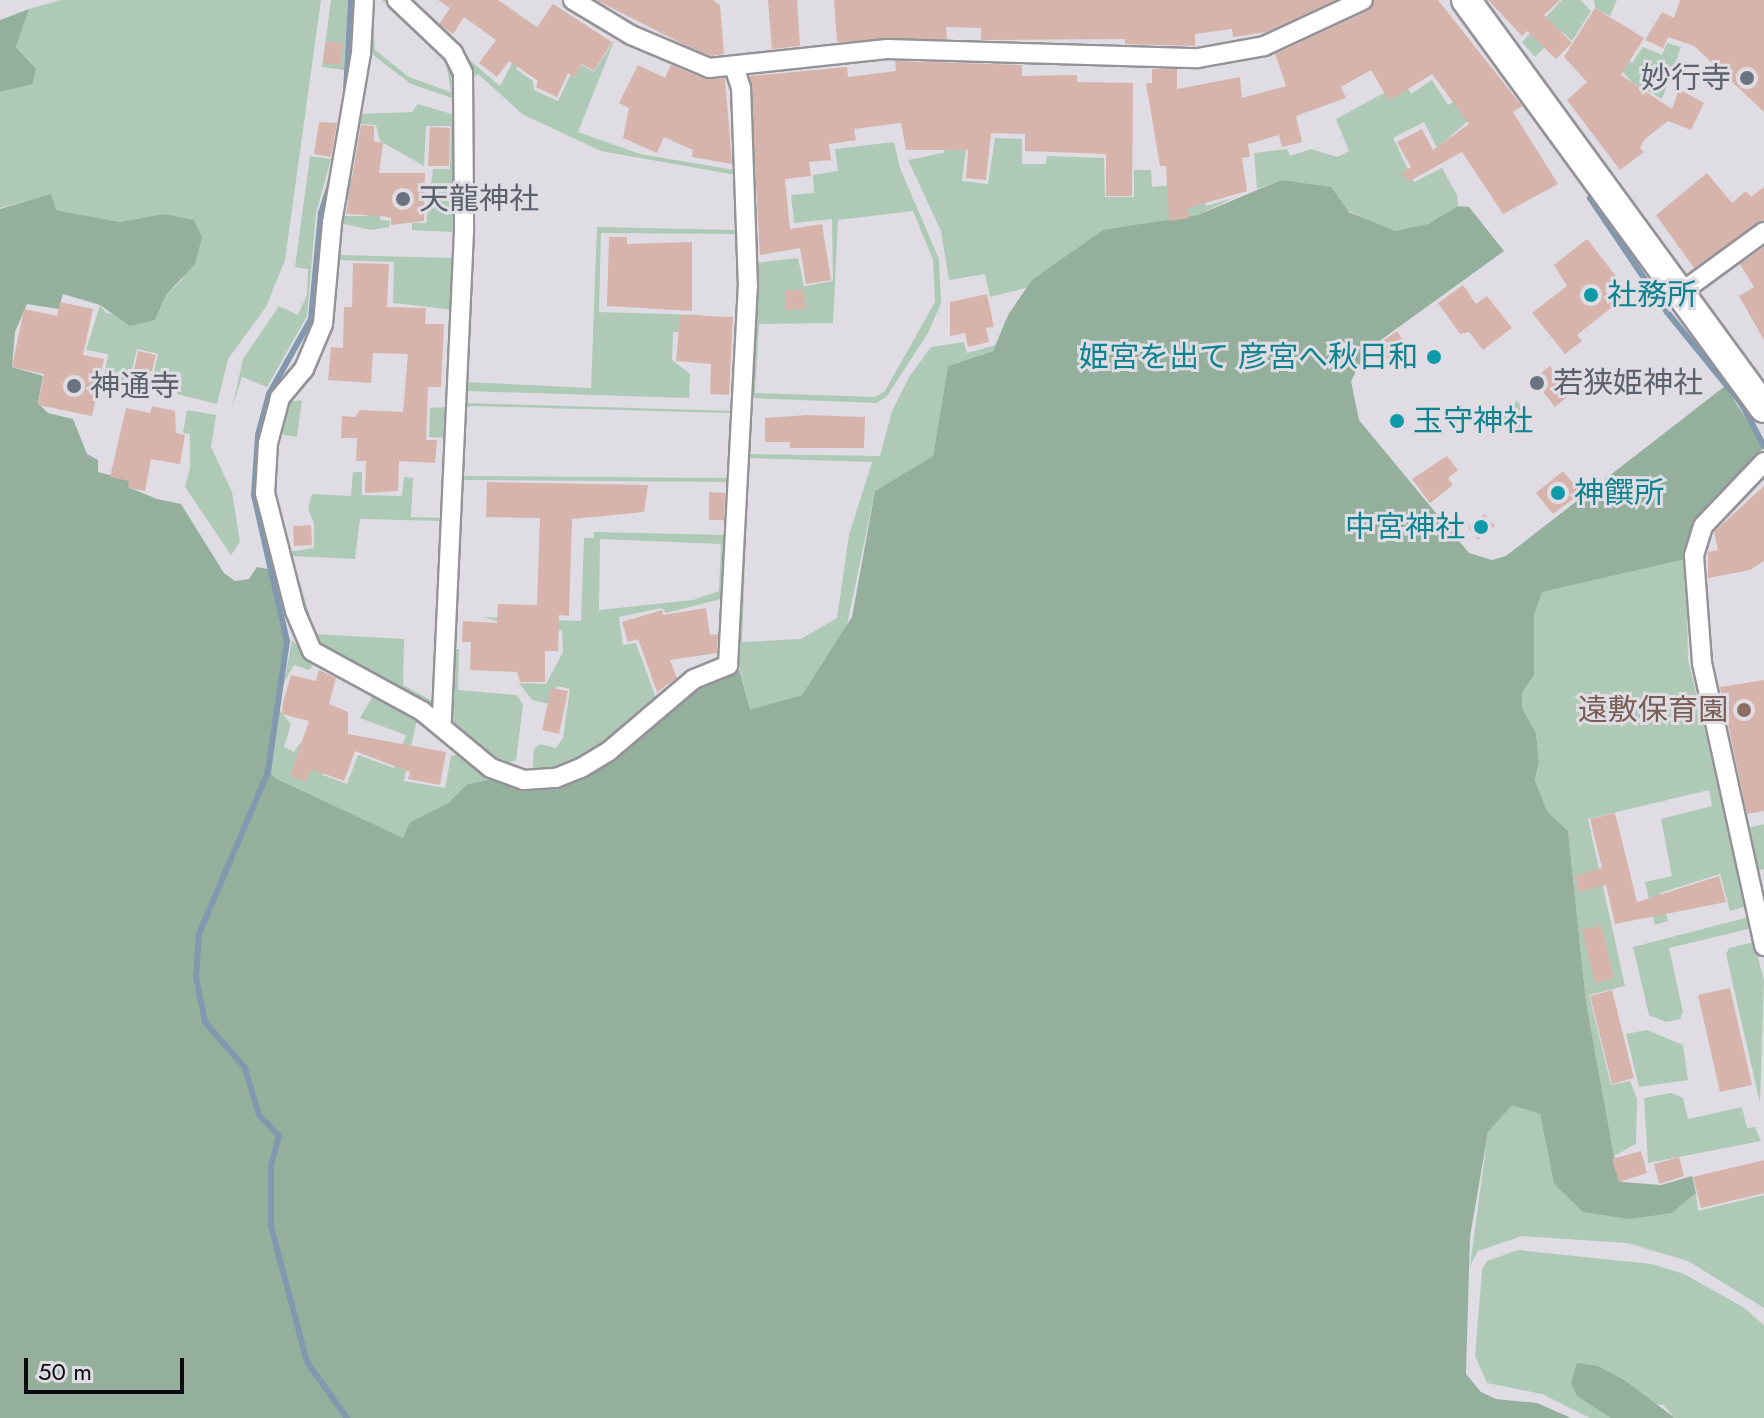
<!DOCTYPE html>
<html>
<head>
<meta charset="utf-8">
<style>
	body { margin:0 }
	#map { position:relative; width:1764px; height:1418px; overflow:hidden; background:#dfdde3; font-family:Jost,"Noto Sans JP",sans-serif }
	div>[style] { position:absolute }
	.green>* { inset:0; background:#aecab6 }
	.forest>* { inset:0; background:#94b09d }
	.stream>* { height:6px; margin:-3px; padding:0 3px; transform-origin:3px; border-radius:3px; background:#8298ae }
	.building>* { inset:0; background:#d6b4ac }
	.roads { filter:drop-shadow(2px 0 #959398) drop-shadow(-2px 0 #959398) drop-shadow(0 2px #959398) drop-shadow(0 -2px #959398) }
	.minor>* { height:18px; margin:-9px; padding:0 9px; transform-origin:9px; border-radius:9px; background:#fff }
	.primary>* { height:28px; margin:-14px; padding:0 14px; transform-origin:14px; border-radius:14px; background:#fff }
	.dots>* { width:22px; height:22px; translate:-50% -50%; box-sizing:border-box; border:4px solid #dfdde3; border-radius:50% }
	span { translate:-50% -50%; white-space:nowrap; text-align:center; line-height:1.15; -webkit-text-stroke:6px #dfdde3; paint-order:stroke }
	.worship-label { font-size:30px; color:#5b616d }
	.right { translate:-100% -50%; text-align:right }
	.left { translate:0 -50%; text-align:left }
	.culture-label { font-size:30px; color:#0d838f }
	.education-label { font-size:30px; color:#785e54 }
	.scale { position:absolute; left:24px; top:1358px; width:160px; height:36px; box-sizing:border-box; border:4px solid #0d0c0e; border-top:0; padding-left:10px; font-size:24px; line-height:28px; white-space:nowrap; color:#0d0c0e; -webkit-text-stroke:6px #dfdde3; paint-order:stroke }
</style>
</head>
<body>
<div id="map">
	<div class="green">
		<div style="clip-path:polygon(60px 0,321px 0,285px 260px,266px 307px,228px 359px,217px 404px,177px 394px,181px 373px,154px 372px,158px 354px,137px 349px,132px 369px,141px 378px,139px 389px,110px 384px,111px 378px,104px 377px,108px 354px,86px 350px,100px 305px,106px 313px,155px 320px,166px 295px,182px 280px,163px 214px,119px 222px,55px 210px,50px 195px,0 208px,0 92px,33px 84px,36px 69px,16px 47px,29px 9px)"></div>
		<div style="clip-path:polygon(331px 0,348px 0,344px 70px,322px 67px)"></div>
		<div style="clip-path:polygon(372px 0,375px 50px,409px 77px,451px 92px,446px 62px,382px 0,388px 0,454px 62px,458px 100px,411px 84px,368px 51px)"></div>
		<div style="clip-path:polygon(1562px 0,1581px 0,1591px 11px,1572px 41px,1561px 31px,1535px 57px,1522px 42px)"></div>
		<div style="clip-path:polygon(1594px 0,1617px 0,1610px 16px,1595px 8px)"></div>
		<div style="clip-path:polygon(evenodd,615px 39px,578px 132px,640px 154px,740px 171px,742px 234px,601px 233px,599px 312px,701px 315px,700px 333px,673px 332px,672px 360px,690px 374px,689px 398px,465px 391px,466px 57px,500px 86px,515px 58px,531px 43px,516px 69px,533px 81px,534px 90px,558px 101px,570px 76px,582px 65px,594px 72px,615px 39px,478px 74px,522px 114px,601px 151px,736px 175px,736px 230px,597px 227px,591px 388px,467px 382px,473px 78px,478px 74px)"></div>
		<div style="clip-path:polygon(1667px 43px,1681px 47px,1662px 99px,1633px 83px,1613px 62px,1623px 57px,1632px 63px,1643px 47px,1662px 55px)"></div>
		<div style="clip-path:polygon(1432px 80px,1448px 105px,1457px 100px,1470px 119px,1437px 148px,1424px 122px,1393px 138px,1414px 182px,1442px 168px,1457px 195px,1458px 206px,1428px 224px,1395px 232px,1281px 180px,1257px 189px,1254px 153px,1287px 149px,1290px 156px,1311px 149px,1337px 157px,1349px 151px,1336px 119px,1404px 82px,1411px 94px)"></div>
		<div style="clip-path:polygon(418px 104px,458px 116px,455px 310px,393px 303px,394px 262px,338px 260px,338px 255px,454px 258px,454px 232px,412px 230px,412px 223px,426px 223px,433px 169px,450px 169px,451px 126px,426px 126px,424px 166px,380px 141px,376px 125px,358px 124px,359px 114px,412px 112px)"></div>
		<div style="clip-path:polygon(995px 138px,1022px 139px,1022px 164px,1046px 164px,1047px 156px,1104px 158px,1105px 197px,1134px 197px,1134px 170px,1151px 170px,1152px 187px,1201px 182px,1206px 206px,1233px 198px,1198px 215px,1103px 231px,1026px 288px,990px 297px,985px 274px,949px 280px,941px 231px,908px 160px,943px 153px,947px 147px,966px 148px,962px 181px,988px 184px)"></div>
		<div style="clip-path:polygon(evenodd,894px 142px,900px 168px,939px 259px,941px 303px,928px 333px,887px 396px,877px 403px,750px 398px,756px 263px,798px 258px,804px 286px,833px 281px,832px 219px,794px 223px,791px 195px,814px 193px,813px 175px,838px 171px,835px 149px,894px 142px,913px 211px,933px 260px,935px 302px,885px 391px,875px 397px,755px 393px,759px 324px,833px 323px,838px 220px,913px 211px)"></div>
		<div style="clip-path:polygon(310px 156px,331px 159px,316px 213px,307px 316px,267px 387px,242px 377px,232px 409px,243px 359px,279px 306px,298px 315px,307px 295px,308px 269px,295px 267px)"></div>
		<div style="clip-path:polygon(349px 177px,380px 182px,380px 220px,390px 221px,389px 227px,371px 230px,340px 223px,344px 216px,367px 216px,368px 201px,348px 200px)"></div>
		<div style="clip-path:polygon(evenodd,964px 342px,967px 353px,996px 345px,993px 351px,948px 366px,933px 456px,875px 491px,846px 630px,802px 695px,750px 711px,735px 649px,745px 454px,880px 456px,892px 411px,909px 377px,931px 347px,964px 342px,749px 458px,872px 462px,849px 535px,837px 618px,801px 639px,742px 642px,749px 458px)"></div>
		<div style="clip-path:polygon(302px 400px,297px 437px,284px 435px,280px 427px,289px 402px)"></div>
		<div style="clip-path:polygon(1517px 401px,1531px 418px,1511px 434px,1497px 417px)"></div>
		<div style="clip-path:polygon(evenodd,464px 403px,734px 411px,731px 482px,463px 480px,458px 475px,464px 403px,471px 406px,730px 413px,727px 478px,464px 476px,466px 408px,471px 406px)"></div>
		<div style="clip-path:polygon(450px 407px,448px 438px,429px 437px,430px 408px)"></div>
		<div style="clip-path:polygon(187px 410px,216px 415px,211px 447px,232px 492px,240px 542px,231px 555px,185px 487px,190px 468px,190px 434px,183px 433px)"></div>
		<div style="clip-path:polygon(evenodd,353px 472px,362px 472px,362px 495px,402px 496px,404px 477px,413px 478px,411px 517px,447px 518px,437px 711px,333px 658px,311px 639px,287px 552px,314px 548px,314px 524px,308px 509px,312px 494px,351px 496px,353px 472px,360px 519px,443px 521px,436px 703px,403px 685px,404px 639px,315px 634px,292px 556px,355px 559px,360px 519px)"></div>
		<div style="clip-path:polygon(evenodd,594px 532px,729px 535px,725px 598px,666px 613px,662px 608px,619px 617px,623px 645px,636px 643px,657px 701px,606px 747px,554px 773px,532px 774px,534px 749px,540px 744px,556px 748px,563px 738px,570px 689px,557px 686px,553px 705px,532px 700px,519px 683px,546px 684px,563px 652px,562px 630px,520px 628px,483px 617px,581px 621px,584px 538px,594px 538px,594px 532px,600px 539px,721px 544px,719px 591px,693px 600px,599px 610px,600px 539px)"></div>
		<div style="clip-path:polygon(1686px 559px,1688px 659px,1747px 906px,1730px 911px,1720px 874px,1660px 893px,1668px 921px,1655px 925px,1645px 882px,1672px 876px,1661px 819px,1712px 806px,1709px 790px,1588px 819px,1625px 986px,1589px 995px,1611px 1085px,1630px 1081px,1637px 1099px,1636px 1144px,1614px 1156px,1586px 1002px,1568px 831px,1547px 811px,1535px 780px,1539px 762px,1536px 733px,1522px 708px,1522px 693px,1534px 675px,1534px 615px,1541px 592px)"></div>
		<div style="clip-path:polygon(292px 640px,315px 663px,309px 670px,294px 665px,284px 683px)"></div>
		<div style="clip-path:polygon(455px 649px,459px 649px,458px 690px,517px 695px,523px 705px,516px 760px,505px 764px,493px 759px,455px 730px,450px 722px)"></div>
		<div style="clip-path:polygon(374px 694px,426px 725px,416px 723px,404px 781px,445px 788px,451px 756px,460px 754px,486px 772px,506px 777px,467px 784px,448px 803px,410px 822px,404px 839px,275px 778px,268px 770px,277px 707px,291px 724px,284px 747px,294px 752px,300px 743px,329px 754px,323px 775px,347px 784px,358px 755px,394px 768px,406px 735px,360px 718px)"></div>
		<div style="clip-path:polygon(1764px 824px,1764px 869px,1758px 871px,1748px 828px)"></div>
		<div style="clip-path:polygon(1749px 917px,1752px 928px,1669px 948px,1683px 1012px,1680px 1019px,1666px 1022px,1649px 1015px,1633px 947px)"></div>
		<div style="clip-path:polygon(1754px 942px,1764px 981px,1760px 1103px,1726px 954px,1729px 948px)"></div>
		<div style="clip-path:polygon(1647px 1030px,1683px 1045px,1688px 1080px,1639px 1087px,1626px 1034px)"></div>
		<div style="clip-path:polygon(1671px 1093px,1683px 1098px,1688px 1119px,1742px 1107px,1747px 1128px,1755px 1127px,1761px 1141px,1648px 1163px,1644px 1098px)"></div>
		<div style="clip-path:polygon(1512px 1104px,1540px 1114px,1554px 1184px,1672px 1213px,1696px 1193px,1698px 1211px,1764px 1195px,1764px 1308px,1688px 1261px,1627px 1243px,1522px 1236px,1478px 1251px,1470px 1266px,1488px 1132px)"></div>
		<div style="clip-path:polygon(1518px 1250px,1652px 1264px,1684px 1274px,1743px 1307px,1764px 1325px,1764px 1418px,1675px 1418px,1663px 1405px,1577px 1395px,1611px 1418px,1590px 1418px,1542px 1394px,1487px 1383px,1475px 1356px,1482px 1270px,1487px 1261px)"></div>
	</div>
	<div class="forest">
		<div style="clip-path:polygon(29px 9px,16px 47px,36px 69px,33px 84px,0 92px,0 20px)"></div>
		<div style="clip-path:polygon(1281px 180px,1331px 187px,1349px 212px,1395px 231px,1428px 224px,1458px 206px,1469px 207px,1504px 251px,1367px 350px,1351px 381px,1359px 420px,1469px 553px,1492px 560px,1506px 556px,1725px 386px,1764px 447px,1694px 524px,1686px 559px,1542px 592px,1534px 615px,1534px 675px,1522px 693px,1522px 708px,1536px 733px,1539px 762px,1535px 780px,1547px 811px,1568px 831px,1586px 1002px,1614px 1156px,1622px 1182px,1661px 1185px,1692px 1176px,1696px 1193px,1672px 1213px,1629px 1219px,1583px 1212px,1554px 1184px,1540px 1114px,1512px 1105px,1488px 1132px,1470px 1237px,1466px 1374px,1481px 1392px,1496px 1399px,1537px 1403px,1571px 1418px,0 1418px,0 209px,51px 194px,56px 210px,119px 222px,163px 214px,194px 220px,202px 237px,195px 264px,166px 295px,155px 320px,130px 326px,100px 305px,63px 294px,59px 309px,27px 304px,15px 332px,12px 367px,43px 376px,38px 403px,48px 413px,73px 419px,87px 454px,98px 460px,98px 472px,129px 480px,130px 488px,157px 499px,181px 504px,224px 573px,235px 581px,249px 579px,257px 567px,273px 570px,287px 638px,268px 770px,275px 778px,403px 838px,410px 822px,448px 803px,467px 784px,506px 777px,547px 783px,699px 682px,738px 665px,750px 710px,802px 695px,852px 617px,875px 491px,933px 456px,948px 366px,993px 351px,1008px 315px,1032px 280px,1103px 230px,1198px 215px)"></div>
		<div style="clip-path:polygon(1577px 1363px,1598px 1366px,1624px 1380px,1675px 1418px,1611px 1418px,1577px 1396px,1571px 1382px)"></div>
	</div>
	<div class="stream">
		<div style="left:346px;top:92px;width:92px;rotate:-86.9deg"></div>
		<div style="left:331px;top:182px;width:33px;rotate:108deg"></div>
		<div style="left:321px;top:213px;width:106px;rotate:95.4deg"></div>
		<div style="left:311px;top:319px;width:86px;rotate:119.2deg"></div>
		<div style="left:269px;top:394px;width:42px;rotate:105deg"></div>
		<div style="left:258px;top:435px;width:60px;rotate:93.8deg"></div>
		<div style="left:254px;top:495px;width:150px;rotate:77.3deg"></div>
		<div style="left:287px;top:641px;width:132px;rotate:98.3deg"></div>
		<div style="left:268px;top:772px;width:176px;rotate:113.1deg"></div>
		<div style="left:199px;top:934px;width:43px;rotate:94deg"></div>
		<div style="left:196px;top:977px;width:46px;rotate:78.7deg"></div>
		<div style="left:205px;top:1022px;width:61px;rotate:49deg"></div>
		<div style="left:245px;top:1068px;width:49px;rotate:73.4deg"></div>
		<div style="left:259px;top:1115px;width:29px;rotate:46deg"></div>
		<div style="left:279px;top:1136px;width:31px;rotate:105deg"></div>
		<div style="left:271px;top:1166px;width:60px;rotate:90deg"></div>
		<div style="left:271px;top:1226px;width:141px;rotate:75.2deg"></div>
		<div style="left:307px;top:1362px;width:69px;rotate:54.5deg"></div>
		<div style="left:1590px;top:198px;width:138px;rotate:56deg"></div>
		<div style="left:1667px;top:312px;width:117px;rotate:50.9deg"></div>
		<div style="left:1741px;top:403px;width:49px;rotate:61.9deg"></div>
	</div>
	<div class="building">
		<div style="clip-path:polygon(438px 0,498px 0,537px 27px,553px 4px,612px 42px,594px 71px,582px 64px,574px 77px,568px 73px,557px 97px,536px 87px,538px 81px,509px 61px,497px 77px,479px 63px,496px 40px,464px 17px,453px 34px,439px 24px,450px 8px)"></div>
		<div style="clip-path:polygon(596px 0,713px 0,720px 5px,724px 54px,711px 56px,681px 43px)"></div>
		<div style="clip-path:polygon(768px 0,797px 0,800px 46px,772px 49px)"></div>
		<div style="clip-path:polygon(834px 0,1335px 0,1266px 32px,1233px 37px,1232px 29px,1195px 34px,1195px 46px,1125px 44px,1125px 39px,981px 40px,981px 28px,946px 27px,947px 39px,837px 42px)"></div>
		<div style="clip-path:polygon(1375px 0,1438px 0,1522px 106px,1513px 112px,1558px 184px,1503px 214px,1462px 152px,1408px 182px,1402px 173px,1411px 167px,1397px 142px,1422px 129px,1433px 150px,1469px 124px,1432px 74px,1389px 101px,1371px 70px,1341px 87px,1346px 98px,1296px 116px,1302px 142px,1282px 147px,1279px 135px,1248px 144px,1250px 157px,1242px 158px,1247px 191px,1188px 208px,1189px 218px,1169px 221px,1166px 166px,1160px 166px,1146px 83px,1152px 83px,1152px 69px,1177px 69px,1177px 89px,1240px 77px,1242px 98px,1286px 86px,1275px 54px,1368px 11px)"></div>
		<div style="clip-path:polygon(1488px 0,1560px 0,1544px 15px,1572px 43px,1556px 59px,1527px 31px,1522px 36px)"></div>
		<div style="clip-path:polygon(1680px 0,1764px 0,1764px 112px,1694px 46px,1668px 37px,1663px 48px,1645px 40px,1662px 12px,1674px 18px)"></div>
		<div style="clip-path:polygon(1595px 8px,1644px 38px,1621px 75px,1672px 109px,1679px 89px,1704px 103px,1691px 130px,1668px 121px,1645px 139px,1640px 148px,1644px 152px,1620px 170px,1567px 100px,1587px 82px,1564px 57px)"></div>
		<div style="clip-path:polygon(326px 42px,343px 43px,341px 65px,323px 63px)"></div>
		<div style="clip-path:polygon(895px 61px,1022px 65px,1022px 76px,1077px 75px,1077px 82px,1133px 83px,1132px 196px,1106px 196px,1106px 154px,1025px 151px,1025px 134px,991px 133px,986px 180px,966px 178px,968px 150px,906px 150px,901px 123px,854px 129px,856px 140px,829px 144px,831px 160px,809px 162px,811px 176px,785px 179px,790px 229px,822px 224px,831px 280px,806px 284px,800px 248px,760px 255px,750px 76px,847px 67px,848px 77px,896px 71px)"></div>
		<div style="clip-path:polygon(638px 65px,665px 78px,671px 65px,705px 79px,725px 78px,732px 164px,692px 157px,693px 150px,664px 137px,657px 153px,623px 138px,629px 108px,619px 103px)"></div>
		<div style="clip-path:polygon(319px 122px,337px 123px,331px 157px,314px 154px)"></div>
		<div style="clip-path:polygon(361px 125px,374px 126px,374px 141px,383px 143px,379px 173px,425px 173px,424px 221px,391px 225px,391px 218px,381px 216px,346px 214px)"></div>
		<div style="clip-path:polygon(430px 127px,450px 128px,449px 166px,428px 166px)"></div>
		<div style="clip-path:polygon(1707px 173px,1732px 203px,1746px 191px,1751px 197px,1764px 187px,1764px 220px,1694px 268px,1656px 215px)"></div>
		<div style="clip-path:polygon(609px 237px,627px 237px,627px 244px,692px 242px,692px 311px,607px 306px)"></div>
		<div style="clip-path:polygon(1587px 239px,1616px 276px,1605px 291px,1616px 304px,1577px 335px,1582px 341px,1565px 354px,1532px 313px,1567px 286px,1554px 265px)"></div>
		<div style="clip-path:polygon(1764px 247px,1764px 340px,1739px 296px,1754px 287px,1740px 264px)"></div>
		<div style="clip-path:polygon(353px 263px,389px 264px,387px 307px,426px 308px,425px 324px,444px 324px,441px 387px,428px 387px,426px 440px,437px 440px,435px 463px,399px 461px,398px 491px,365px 493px,366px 461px,356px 461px,357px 438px,341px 438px,342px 416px,355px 417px,360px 410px,403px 412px,408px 354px,373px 353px,371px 383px,328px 380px,331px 347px,343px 348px,344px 307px,352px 307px)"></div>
		<div style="clip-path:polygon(1463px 285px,1476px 304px,1487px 296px,1512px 328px,1483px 350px,1469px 332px,1460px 334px,1438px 303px)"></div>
		<div style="clip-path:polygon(785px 290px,804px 290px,805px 309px,786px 310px)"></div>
		<div style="clip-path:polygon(987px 294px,994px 327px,986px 328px,989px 342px,968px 347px,965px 333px,950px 336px,950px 302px)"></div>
		<div style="clip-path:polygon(60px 302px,93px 309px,83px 355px,104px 359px,92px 416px,38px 405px,44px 374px,12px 367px,24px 309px,57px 316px)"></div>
		<div style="clip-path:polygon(680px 315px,733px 317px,729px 395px,710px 394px,711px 364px,676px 361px)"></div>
		<div style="clip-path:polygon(1397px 331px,1406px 345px,1386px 359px,1377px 345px)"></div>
		<div style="clip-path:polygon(138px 351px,156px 355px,150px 379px,133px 375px)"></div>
		<div style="clip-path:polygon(1550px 366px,1572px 393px,1555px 407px,1533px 379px)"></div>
		<div style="clip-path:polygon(152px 406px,175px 411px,176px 433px,185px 435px,180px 464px,151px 459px,145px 491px,128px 488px,129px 481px,110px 477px,126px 408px,150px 413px)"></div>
		<div style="clip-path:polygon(807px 415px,865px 417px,864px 448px,790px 448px,790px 442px,765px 442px,765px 418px)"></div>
		<div style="clip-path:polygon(1447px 456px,1458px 470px,1448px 478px,1453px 485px,1430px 503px,1412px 479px)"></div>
		<div style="clip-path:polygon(1563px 471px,1581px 493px,1553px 514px,1536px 493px)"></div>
		<div style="clip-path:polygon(487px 482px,648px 485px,644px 512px,572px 519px,569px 616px,559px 615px,558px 651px,545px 651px,545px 682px,520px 682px,517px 672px,470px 670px,471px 642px,462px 642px,463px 621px,497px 623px,498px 604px,537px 605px,540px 518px,486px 517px)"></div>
		<div style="clip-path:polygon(1764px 486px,1764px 561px,1750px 570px,1708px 578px,1708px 552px,1718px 550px,1714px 532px)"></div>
		<div style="clip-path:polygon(709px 492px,725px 493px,724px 520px,709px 520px)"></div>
		<div style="clip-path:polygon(1484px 514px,1495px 526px,1478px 540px,1468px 528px)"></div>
		<div style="clip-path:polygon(311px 525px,312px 545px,294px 546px,293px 526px)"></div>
		<div style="clip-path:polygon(706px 608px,710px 635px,718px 634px,717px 653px,670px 660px,677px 678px,657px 692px,638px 639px,628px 642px,622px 622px,662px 610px,663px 615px)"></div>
		<div style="clip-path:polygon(319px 670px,336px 678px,329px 704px,348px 712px,348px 734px,446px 752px,440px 785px,408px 779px,410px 772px,355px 751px,344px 781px,311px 769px,306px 782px,290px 776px,309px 721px,282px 714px,283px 702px,291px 675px,316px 681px)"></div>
		<div style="clip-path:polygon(1764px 680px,1764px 811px,1747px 814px,1720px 687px)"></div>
		<div style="clip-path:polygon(551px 688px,568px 691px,559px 734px,542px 730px)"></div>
		<div style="clip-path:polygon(1615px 813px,1637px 902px,1719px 876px,1726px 902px,1615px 924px,1606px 885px,1579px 892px,1575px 876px,1602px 868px,1590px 819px)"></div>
		<div style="clip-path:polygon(1601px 925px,1614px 978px,1595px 983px,1582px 930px)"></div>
		<div style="clip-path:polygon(1730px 988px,1752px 1085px,1720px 1092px,1698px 995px)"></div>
		<div style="clip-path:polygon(1612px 990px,1634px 1078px,1612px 1084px,1590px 996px)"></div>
		<div style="clip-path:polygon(1641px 1151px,1647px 1173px,1619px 1182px,1612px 1159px)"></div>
		<div style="clip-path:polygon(1679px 1157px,1684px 1176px,1659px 1184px,1654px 1164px)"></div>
		<div style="clip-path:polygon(1764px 1160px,1764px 1193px,1701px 1208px,1693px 1177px)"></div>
	</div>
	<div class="roads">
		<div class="minor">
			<div style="left:364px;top:0;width:53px;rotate:93.2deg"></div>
			<div style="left:361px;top:53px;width:172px;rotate:99.7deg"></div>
			<div style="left:332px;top:223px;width:101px;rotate:95.1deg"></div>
			<div style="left:323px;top:324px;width:49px;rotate:112.9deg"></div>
			<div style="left:304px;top:369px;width:38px;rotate:130deg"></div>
			<div style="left:280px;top:398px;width:47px;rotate:104.9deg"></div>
			<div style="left:268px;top:443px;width:50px;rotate:93.4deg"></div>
			<div style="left:265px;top:493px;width:122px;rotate:75.7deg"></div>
			<div style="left:295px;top:611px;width:43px;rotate:67deg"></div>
			<div style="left:312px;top:651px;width:125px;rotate:28.6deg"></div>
			<div style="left:422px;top:711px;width:89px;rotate:39.6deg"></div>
			<div style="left:491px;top:768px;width:35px;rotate:20deg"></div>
			<div style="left:524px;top:780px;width:32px;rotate:-4deg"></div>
			<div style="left:556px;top:778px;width:27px;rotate:-22deg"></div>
			<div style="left:581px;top:768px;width:33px;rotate:-31deg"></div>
			<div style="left:609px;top:751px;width:111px;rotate:-40.3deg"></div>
			<div style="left:694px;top:679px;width:37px;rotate:-22deg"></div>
			<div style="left:728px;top:665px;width:379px;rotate:-87deg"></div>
			<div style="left:748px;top:287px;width:199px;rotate:-92deg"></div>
			<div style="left:741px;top:88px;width:23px;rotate:-108deg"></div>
			<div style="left:397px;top:0;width:77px;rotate:43.4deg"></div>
			<div style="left:453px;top:53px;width:22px;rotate:63deg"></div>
			<div style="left:463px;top:73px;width:158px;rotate:89.6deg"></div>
			<div style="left:464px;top:231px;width:493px;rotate:92.6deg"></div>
			<div style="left:573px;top:0;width:68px;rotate:31.1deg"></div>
			<div style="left:631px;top:35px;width:85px;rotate:22.9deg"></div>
			<div style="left:709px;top:68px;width:179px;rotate:-6.1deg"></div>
			<div style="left:887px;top:49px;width:311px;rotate:1.7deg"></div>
			<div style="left:1198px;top:58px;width:67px;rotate:-10.3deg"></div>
			<div style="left:1264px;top:46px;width:109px;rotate:-24.9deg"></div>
			<div style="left:1683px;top:291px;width:100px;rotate:-36.1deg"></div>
			<div style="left:1764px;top:462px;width:88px;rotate:133.6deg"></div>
			<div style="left:1703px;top:526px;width:31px;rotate:107deg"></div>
			<div style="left:1694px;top:556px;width:107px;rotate:85.7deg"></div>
			<div style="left:1702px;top:663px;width:290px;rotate:77.6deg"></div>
		</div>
		<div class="primary">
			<div style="left:1466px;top:0;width:505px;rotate:53.86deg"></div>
		</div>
	</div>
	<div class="dots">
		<div style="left:1747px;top:78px;background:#6b7280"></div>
		<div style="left:403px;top:199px;background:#6b7280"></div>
		<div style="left:1591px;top:295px;background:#0f9aa8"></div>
		<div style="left:1434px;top:357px;background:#0f9aa8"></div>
		<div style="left:1537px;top:383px;background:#6b7280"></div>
		<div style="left:74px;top:386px;background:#6b7280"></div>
		<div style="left:1397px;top:421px;background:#0f9aa8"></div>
		<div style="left:1558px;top:493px;background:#0f9aa8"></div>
		<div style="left:1481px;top:527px;background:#0f9aa8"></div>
		<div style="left:1744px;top:710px;background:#8d6e63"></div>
	</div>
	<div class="worship-label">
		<span class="right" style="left:1731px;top:78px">妙行寺</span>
		<span class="left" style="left:419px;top:199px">天龍神社</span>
		<span class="left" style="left:1553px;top:383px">若狭姫神社</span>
		<span class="left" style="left:90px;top:386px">神通寺</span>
	</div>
	<div class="culture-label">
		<span class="left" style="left:1607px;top:295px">社務所</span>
		<span class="right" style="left:1418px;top:357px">姫宮を出て 彦宮へ秋日和</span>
		<span class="left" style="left:1413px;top:421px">玉守神社</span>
		<span class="left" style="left:1574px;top:493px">神饌所</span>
		<span class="right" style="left:1465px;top:527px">中宮神社</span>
	</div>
	<div class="education-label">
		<span class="right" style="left:1728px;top:710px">遠敷保育園</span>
	</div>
	<div class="scale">50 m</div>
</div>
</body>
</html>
